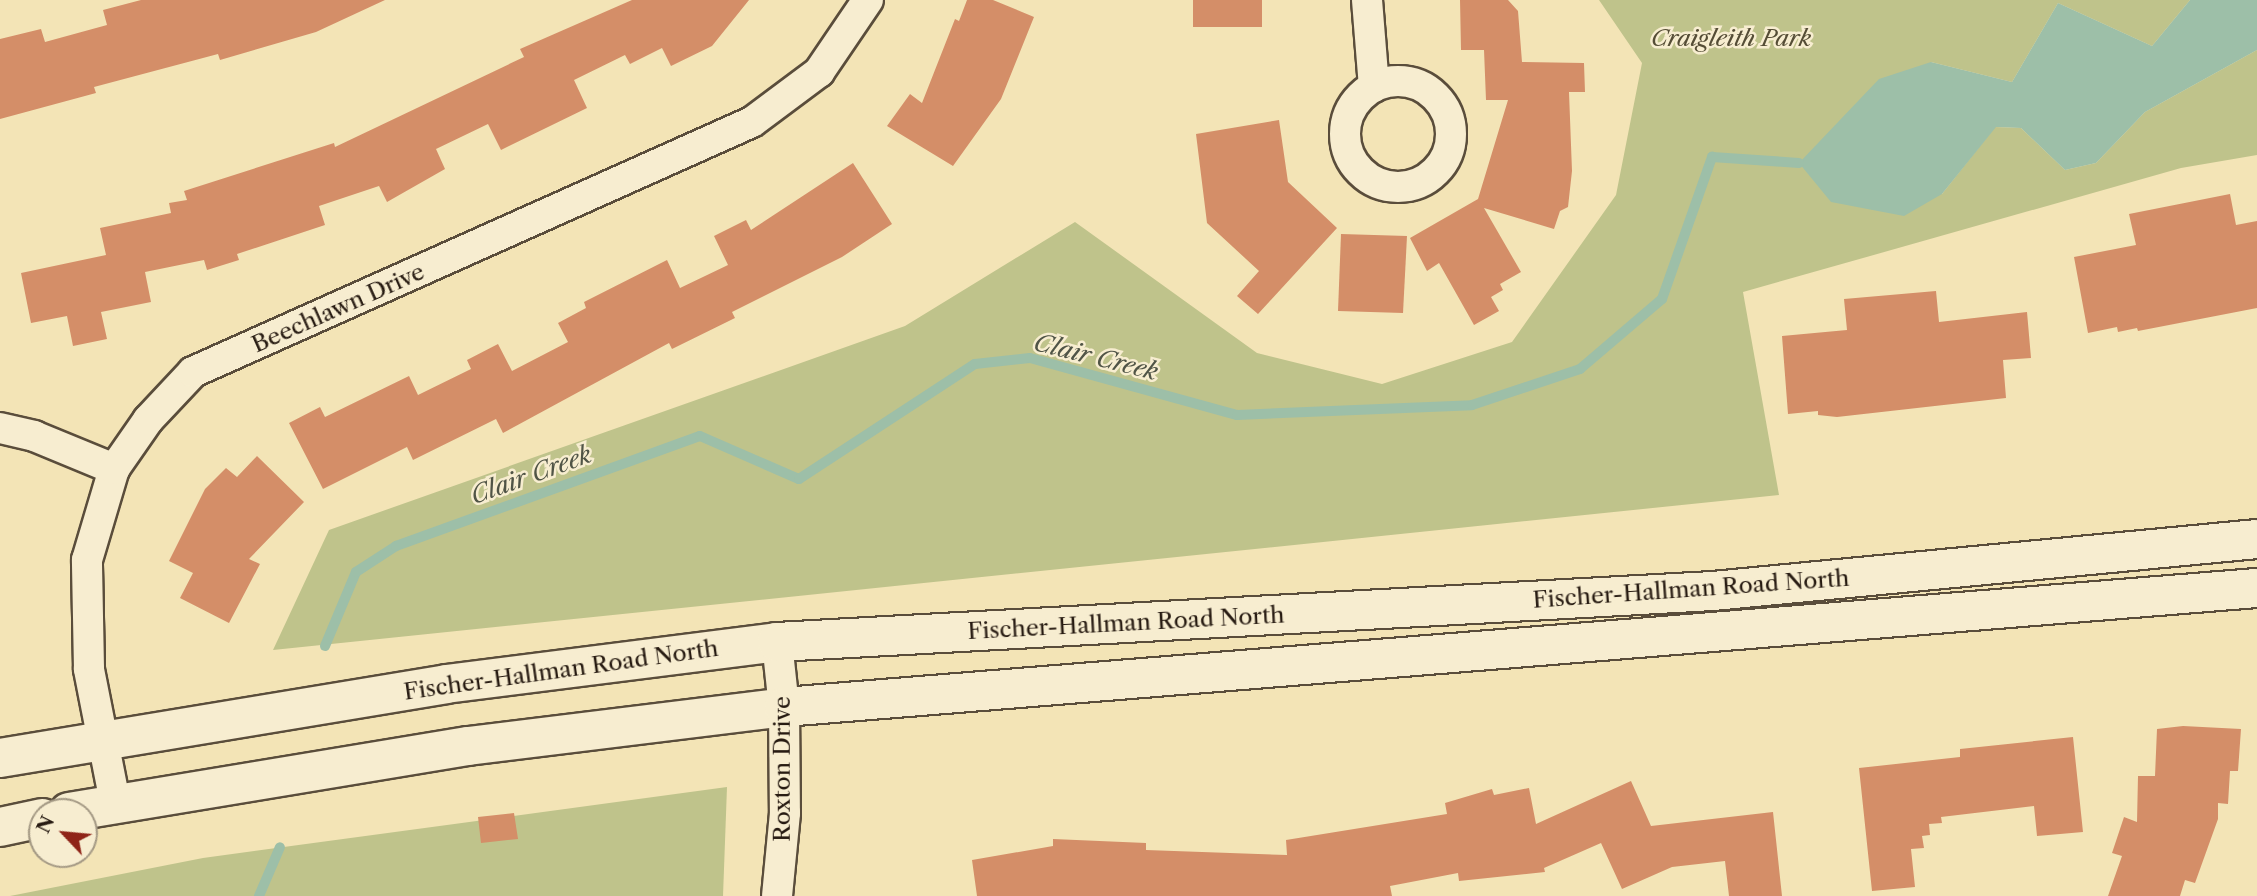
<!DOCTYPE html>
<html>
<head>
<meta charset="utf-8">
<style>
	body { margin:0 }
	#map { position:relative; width:2257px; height:896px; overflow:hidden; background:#f3e4b6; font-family:"Libre Caslon Text",serif }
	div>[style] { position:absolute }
	.green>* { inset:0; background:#bfc38b }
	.water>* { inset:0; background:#9dbfa8 }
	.stream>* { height:10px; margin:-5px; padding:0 5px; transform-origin:5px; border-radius:5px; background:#9dbfa8 }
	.building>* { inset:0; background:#d48e68 }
	.roads { filter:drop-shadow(2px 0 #5a4d3b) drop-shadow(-2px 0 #5a4d3b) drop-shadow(0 2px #5a4d3b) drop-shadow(0 -2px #5a4d3b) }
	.minor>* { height:30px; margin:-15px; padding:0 15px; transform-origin:15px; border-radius:15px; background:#f7edd0 }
	.minor>.ring { margin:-15px; padding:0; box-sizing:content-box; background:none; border:30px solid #f7edd0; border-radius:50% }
	.secondary>* { height:38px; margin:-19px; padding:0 19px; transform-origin:19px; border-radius:19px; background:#f7edd0 }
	span { translate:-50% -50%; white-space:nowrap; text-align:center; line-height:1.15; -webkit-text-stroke:5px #f7edd0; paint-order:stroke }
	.park-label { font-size:23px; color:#554d36; font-style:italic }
	.street-label { font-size:23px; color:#271b12 }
	.water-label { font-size:24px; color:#505446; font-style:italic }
	.north { position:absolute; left:28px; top:798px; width:70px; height:70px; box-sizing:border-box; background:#f7edd0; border:2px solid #a49984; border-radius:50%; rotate:296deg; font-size:19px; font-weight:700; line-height:28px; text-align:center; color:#271b12 }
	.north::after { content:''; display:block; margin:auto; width:24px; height:32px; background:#8f2418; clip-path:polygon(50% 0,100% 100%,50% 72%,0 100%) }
</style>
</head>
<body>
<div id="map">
	<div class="green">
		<div style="clip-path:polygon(1599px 0,2190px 0,2152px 46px,2058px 3px,2012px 82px,1931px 62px,1942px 194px,1995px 127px,2021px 128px,2065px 170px,2096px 163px,2145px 112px,2257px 50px,2257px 155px,2181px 168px,1743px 292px,1779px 495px,273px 650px,329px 530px,905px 326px,1075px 222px,1257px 353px,1382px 384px,1512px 342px,1616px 195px,1642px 63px)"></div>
		<div style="clip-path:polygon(727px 787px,723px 896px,10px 896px,203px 858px)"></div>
	</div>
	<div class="water">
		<div style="clip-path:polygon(2190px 0,2257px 0,2257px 50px,2145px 112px,2096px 163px,2065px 170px,2021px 128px,1996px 127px,1942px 194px,1904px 216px,1831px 202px,1799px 163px,1879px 79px,1931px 62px,2012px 82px,2058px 3px,2152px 46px)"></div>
	</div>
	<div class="stream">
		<div style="left:325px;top:646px;width:80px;rotate:-67.3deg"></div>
		<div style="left:356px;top:572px;width:48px;rotate:-33deg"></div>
		<div style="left:396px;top:546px;width:323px;rotate:-19.9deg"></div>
		<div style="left:700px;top:436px;width:108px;rotate:23.5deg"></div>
		<div style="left:799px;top:479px;width:210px;rotate:-33.2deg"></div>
		<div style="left:975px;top:364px;width:55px;rotate:-6.2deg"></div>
		<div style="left:1030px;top:358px;width:215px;rotate:15.4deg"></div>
		<div style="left:1237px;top:415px;width:235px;rotate:-2.4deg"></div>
		<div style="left:1472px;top:405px;width:114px;rotate:-18.4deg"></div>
		<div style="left:1580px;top:369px;width:108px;rotate:-40.5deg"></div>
		<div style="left:1662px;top:299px;width:151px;rotate:-70.6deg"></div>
		<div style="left:1712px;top:157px;width:87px;rotate:3.9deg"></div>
		<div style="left:259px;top:896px;width:53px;rotate:-66.8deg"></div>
	</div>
	<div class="building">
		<div style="clip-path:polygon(141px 0,385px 0,316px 32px,220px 60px,218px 54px,94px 87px,96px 93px,0 119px,0 39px,41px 29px,45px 42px,107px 25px,103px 10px)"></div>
		<div style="clip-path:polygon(632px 0,749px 0,712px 46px,671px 66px,662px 48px,630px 64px,625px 55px,574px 80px,587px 108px,501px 150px,488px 124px,436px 149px,445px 169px,387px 202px,379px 186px,319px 206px,325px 225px,237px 254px,239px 260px,207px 270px,204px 260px,145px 272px,151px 302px,101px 312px,107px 339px,73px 346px,67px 316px,31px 323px,21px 273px,106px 255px,100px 228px,171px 213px,169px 203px,187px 200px,184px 191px,334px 143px,335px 147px,524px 57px,520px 49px)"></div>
		<div style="clip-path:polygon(967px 0,993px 0,1034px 17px,1001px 99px,953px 166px,887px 126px,910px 94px,922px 103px,955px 19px,959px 21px)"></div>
		<div style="clip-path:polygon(1193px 0,1262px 0,1262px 27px,1193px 27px)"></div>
		<div style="clip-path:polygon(1460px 0,1508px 0,1518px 11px,1522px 62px,1584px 63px,1585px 92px,1569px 92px,1572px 171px,1568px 207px,1560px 211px,1554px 229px,1484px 208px,1521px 272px,1500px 284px,1503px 290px,1491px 297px,1499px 311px,1474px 325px,1439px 263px,1427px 271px,1410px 238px,1478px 199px,1508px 100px,1486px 100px,1484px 50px,1461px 50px)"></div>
		<div style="clip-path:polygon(1279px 120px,1288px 182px,1337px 228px,1258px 314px,1237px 296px,1259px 271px,1207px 223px,1196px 134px)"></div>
		<div style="clip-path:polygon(853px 163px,892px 224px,842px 257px,732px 312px,735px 318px,672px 349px,669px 343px,503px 433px,496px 419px,413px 460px,407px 447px,323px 489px,289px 423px,320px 407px,325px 417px,409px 376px,418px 395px,471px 369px,467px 360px,498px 344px,512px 371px,568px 342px,558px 323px,586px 308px,584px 302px,667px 260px,680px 288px,728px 265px,714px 236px,746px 220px,751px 230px)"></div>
		<div style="clip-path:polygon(2230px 194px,2236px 225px,2257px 221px,2257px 308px,2138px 331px,2137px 328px,2118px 332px,2117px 327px,2088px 333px,2074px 257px,2136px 245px,2129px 214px)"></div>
		<div style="clip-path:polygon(1341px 234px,1407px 236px,1403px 313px,1338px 311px)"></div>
		<div style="clip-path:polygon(1936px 291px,1939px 322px,2027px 312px,2031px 358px,2003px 360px,2006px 398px,1837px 417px,1818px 415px,1818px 411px,1788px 414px,1782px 336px,1847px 330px,1844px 299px)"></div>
		<div style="clip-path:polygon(257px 456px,304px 502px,249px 559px,260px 564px,229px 623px,180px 598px,193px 573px,169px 561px,205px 489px,226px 468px,237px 477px)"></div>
		<div style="clip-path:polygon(2183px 726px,2241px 729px,2238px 771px,2230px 771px,2228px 804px,2218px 803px,2218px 819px,2195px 883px,2185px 880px,2180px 896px,2108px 896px,2122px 856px,2112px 853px,2124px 817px,2137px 822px,2138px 776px,2155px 776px,2157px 729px)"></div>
		<div style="clip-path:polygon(2073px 737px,2083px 832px,2037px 836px,2034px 806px,1941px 817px,1942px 823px,1929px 824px,1930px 835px,1922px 836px,1924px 848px,1911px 849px,1915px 887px,1872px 891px,1859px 768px,1960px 757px,1960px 749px)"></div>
		<div style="clip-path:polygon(1631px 781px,1651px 826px,1773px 812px,1782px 896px,1729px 896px,1725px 861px,1672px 867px,1622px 889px,1601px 843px,1544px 868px,1545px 872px,1459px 881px,1458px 873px,1390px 886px,1392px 896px,977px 896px,972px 860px,1053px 846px,1053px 839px,1146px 843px,1146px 850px,1287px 855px,1286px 840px,1447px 814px,1445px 803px,1492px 789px,1494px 795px,1529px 788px,1536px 824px)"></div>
		<div style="clip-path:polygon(514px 813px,518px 839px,481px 843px,478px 817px)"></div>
	</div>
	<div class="roads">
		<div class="minor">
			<div style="left:1367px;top:0;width:87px;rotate:85.4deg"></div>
			<div class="ring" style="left:1345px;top:81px;width:76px;height:76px"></div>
			<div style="left:0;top:428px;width:35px;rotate:13deg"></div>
			<div style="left:34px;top:436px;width:87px;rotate:22.4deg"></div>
			<div style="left:777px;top:642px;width:65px;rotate:83.9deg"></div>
			<div style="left:784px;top:707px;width:106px;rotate:89.5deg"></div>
			<div style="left:785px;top:813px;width:83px;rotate:95.5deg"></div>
			<div style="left:115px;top:802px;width:136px;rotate:-101.1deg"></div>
			<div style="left:89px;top:669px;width:109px;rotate:-91.1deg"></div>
			<div style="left:87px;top:560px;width:95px;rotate:-73.5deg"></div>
			<div style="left:114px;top:469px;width:60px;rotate:-55.2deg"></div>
			<div style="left:148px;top:420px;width:66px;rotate:-46.8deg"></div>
			<div style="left:193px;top:372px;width:612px;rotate:-24.1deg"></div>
			<div style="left:752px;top:122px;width:84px;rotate:-36.7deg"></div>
			<div style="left:819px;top:72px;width:87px;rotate:-55.8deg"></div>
		</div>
		<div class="secondary">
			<div style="left:0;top:758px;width:452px;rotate:-9.4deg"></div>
			<div style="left:446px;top:684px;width:334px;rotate:-7.2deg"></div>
			<div style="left:777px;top:642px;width:937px;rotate:-3.12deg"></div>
			<div style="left:1713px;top:591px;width:546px;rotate:-5.46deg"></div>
			<div style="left:69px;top:812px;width:404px;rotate:-9.4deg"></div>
			<div style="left:468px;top:746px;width:318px;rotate:-7deg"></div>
			<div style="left:784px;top:707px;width:1478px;rotate:-4.62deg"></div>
			<div style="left:0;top:827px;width:43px;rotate:-12.1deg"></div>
		</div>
	</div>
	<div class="park-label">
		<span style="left:1731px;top:38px">Craigleith Park</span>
	</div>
	<div class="street-label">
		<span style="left:338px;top:308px;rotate:-24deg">Beechlawn Drive</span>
		<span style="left:1691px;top:589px;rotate:-4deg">Fischer-Hallman Road North</span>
		<span style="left:1126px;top:623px;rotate:-3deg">Fischer-Hallman Road North</span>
		<span style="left:561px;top:670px;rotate:-8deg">Fischer-Hallman Road North</span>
		<span style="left:782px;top:769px;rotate:-90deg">Roxton Drive</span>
	</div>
	<div class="water-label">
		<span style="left:1096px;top:357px;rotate:14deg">Clair Creek</span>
		<span style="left:531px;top:475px;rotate:-20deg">Clair Creek</span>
	</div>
	<div class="north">N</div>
</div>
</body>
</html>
